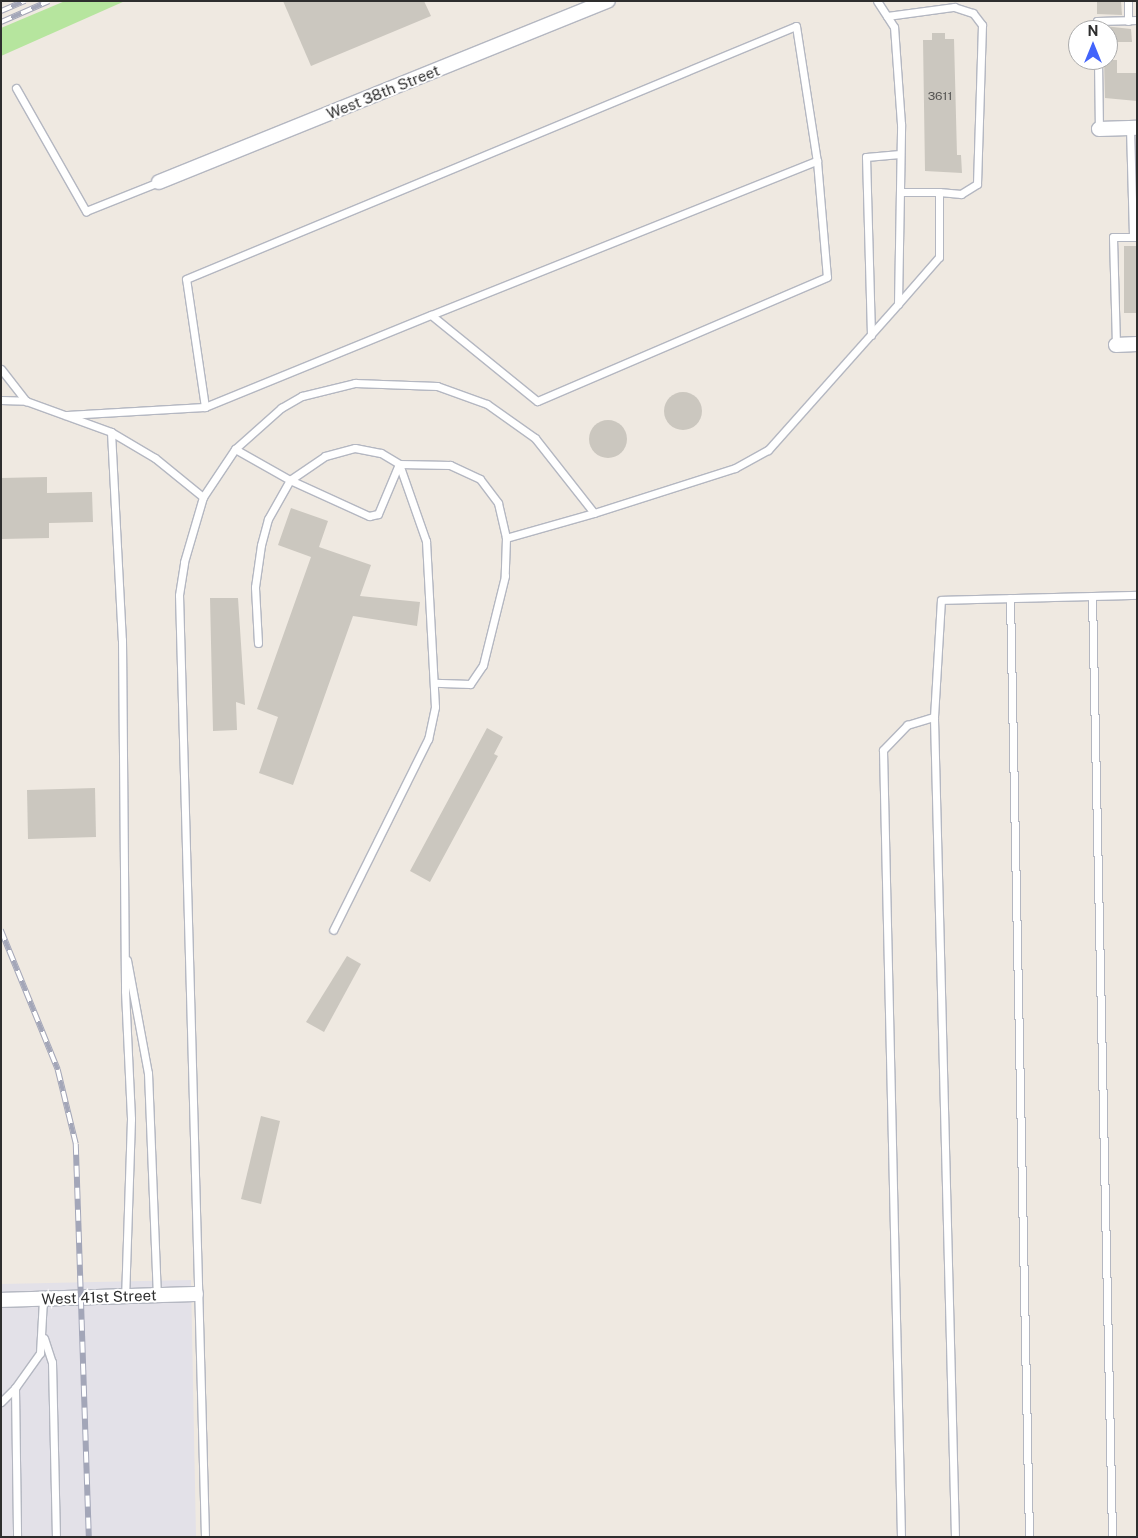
<!DOCTYPE html>
<html>
<head>
<meta charset="utf-8">
<style>
	body { margin:0 }
	#map { position:relative; width:1138px; height:1538px; overflow:hidden; background:#efe9e1; font-family:"Public Sans",sans-serif }
	div>[style] { position:absolute }
	.industrial>* { inset:0; background:#e3e1e8 }
	.green>* { inset:0; background:#b6e59e }
	.building>* { inset:0; background:#cbc7bf }
	.round { border-radius:50% }
	.roads { filter:drop-shadow(1px 0 #b4b7c1) drop-shadow(-1px 0 #b4b7c1) drop-shadow(0 1px #b4b7c1) drop-shadow(0 -1px #b4b7c1) }
	.lane>* { height:7px; margin:-3.5px; padding:0 3.5px; transform-origin:3.5px; border-radius:3.5px; background:#fff }
	.street>* { height:14px; margin:-7px; padding:0 7px; transform-origin:7px; border-radius:7px; background:#fff }
	.rail>* { height:5.5px; margin-top:-2.75px; transform-origin:0; background:repeating-linear-gradient(90deg,#fff 0 11px,#a3a6b8 0 22px); box-sizing:border-box; border-block:1px solid #a3a6b8 }
	span { translate:-50% -50%; white-space:nowrap; text-align:center; line-height:1.15; -webkit-text-stroke:4px #fff; paint-order:stroke }
	.number-label { font-size:12px; color:#555452 }
	.number-label span { -webkit-text-stroke-width:0 }
	.street-label { font-size:15px; color:#2e2e2e }
	.frame { position:absolute; inset:0; border:2px solid #2e2e2e; pointer-events:none }
	.north { position:absolute; left:1068px; top:20px; width:50px; height:50px; box-sizing:border-box; background:#fff; border:1px solid #ababab; border-radius:50%; rotate:0deg; font-size:14px; font-weight:700; line-height:20px; text-align:center; color:#2e2e2e }
	.north::after { content:''; display:block; margin:auto; width:18px; height:22px; background:#4264fb; clip-path:polygon(50% 0,100% 100%,50% 72%,0 100%) }
</style>
</head>
<body>
<div id="map">
	<div class="industrial">
		<div style="clip-path:polygon(191px 1280px,196px 1537px,1px 1537px,1px 1284px)"></div>
	</div>
	<div class="green">
		<div style="clip-path:polygon(65px 1px,125px 1px,1px 56px,1px 28px)"></div>
	</div>
	<div class="building">
		<div style="clip-path:polygon(283px 1px,424px 1px,431px 16px,311px 66px)"></div>
		<div style="clip-path:polygon(1097px 1px,1121px 1px,1122px 15px,1097px 14px)"></div>
		<div style="clip-path:polygon(1104px 26px,1131px 29px,1132px 42px,1108px 42px)"></div>
		<div style="clip-path:polygon(932px 33px,945px 33px,945px 39px,954px 39px,957px 155px,961px 155px,962px 173px,925px 171px,923px 40px,932px 40px)"></div>
		<div style="clip-path:polygon(1104px 60px,1117px 60px,1117px 73px,1137px 73px,1137px 101px,1105px 98px)"></div>
		<div style="clip-path:polygon(1124px 246px,1137px 246px,1137px 313px,1124px 313px)"></div>
		<div class="round" style="left:664px;top:392px;width:38px;height:38px"></div>
		<div class="round" style="left:589px;top:420px;width:38px;height:38px"></div>
		<div style="clip-path:polygon(47px 477px,47px 493px,92px 492px,93px 522px,49px 523px,49px 538px,2px 539px,1px 478px)"></div>
		<div style="clip-path:polygon(291px 508px,328px 521px,319px 547px,371px 565px,360px 596px,420px 602px,417px 626px,353px 616px,293px 785px,259px 773px,278px 717px,257px 709px,311px 557px,278px 545px)"></div>
		<div style="clip-path:polygon(210px 598px,238px 598px,245px 705px,236px 702px,237px 730px,213px 731px)"></div>
		<div style="clip-path:polygon(487px 728px,503px 737px,494px 754px,498px 756px,430px 882px,410px 871px)"></div>
		<div style="clip-path:polygon(95px 788px,96px 837px,28px 839px,27px 790px)"></div>
		<div style="clip-path:polygon(347px 956px,361px 964px,324px 1032px,306px 1022px)"></div>
		<div style="clip-path:polygon(261px 1116px,280px 1121px,261px 1204px,241px 1199px)"></div>
	</div>
	<div class="roads">
		<div class="lane">
			<div style="left:1128px;top:1px;width:20px;rotate:90deg"></div>
			<div style="left:887px;top:16px;width:68px;rotate:-7.7deg"></div>
			<div style="left:954px;top:7px;width:20px;rotate:18deg"></div>
			<div style="left:973px;top:13px;width:15px;rotate:53deg"></div>
			<div style="left:982px;top:25px;width:159px;rotate:91.8deg"></div>
			<div style="left:977px;top:184px;width:19px;rotate:148deg"></div>
			<div style="left:961px;top:194px;width:22px;rotate:-175deg"></div>
			<div style="left:1097px;top:30px;width:9px;rotate:-90deg"></div>
			<div style="left:1097px;top:21px;width:40px;rotate:-1.4deg"></div>
			<div style="left:1098px;top:60px;width:69px;rotate:89.2deg"></div>
			<div style="left:16px;top:88px;width:142px;rotate:60.4deg"></div>
			<div style="left:86px;top:211px;width:79px;rotate:-21.7deg"></div>
			<div style="left:1130px;top:128px;width:109px;rotate:88.4deg"></div>
			<div style="left:898px;top:304px;width:62px;rotate:-48.9deg"></div>
			<div style="left:939px;top:257px;width:65px;rotate:-90deg"></div>
			<div style="left:939px;top:192px;width:39px;rotate:180deg"></div>
			<div style="left:871px;top:335px;width:178px;rotate:-91.6deg"></div>
			<div style="left:866px;top:157px;width:34px;rotate:-5deg"></div>
			<div style="left:1116px;top:345px;width:108px;rotate:-91.6deg"></div>
			<div style="left:1113px;top:237px;width:24px"></div>
			<div style="left:1px;top:369px;width:41px;rotate:52deg"></div>
			<div style="left:1px;top:400px;width:25px;rotate:2deg"></div>
			<div style="left:26px;top:401px;width:90px;rotate:20deg"></div>
			<div style="left:111px;top:432px;width:51px;rotate:30.6deg"></div>
			<div style="left:155px;top:458px;width:62px;rotate:39.1deg"></div>
			<div style="left:205px;top:407px;width:129px;rotate:-98.4deg"></div>
			<div style="left:186px;top:279px;width:660px;rotate:-22.53deg"></div>
			<div style="left:796px;top:26px;width:137px;rotate:81.2deg"></div>
			<div style="left:66px;top:415px;width:139px;rotate:-3.3deg"></div>
			<div style="left:205px;top:407px;width:244px;rotate:-22.2deg"></div>
			<div style="left:431px;top:315px;width:416px;rotate:-21.8deg"></div>
			<div style="left:817px;top:161px;width:116px;rotate:85.1deg"></div>
			<div style="left:827px;top:277px;width:315px;rotate:156.8deg"></div>
			<div style="left:537px;top:401px;width:136px;rotate:-140.9deg"></div>
			<div style="left:111px;top:432px;width:208px;rotate:87deg"></div>
			<div style="left:122px;top:640px;width:351px;rotate:89.5deg"></div>
			<div style="left:125px;top:991px;width:128px;rotate:87.3deg"></div>
			<div style="left:131px;top:1119px;width:178px;rotate:91.9deg"></div>
			<div style="left:235px;top:449px;width:63px;rotate:29.4deg"></div>
			<div style="left:290px;top:480px;width:42px;rotate:-34.4deg"></div>
			<div style="left:325px;top:456px;width:31px;rotate:-15deg"></div>
			<div style="left:355px;top:448px;width:26px;rotate:11deg"></div>
			<div style="left:381px;top:453px;width:21px;rotate:31deg"></div>
			<div style="left:399px;top:464px;width:82px;rotate:70.7deg"></div>
			<div style="left:426px;top:541px;width:166px;rotate:86.9deg"></div>
			<div style="left:435px;top:707px;width:33px;rotate:102deg"></div>
			<div style="left:428px;top:739px;width:213px;rotate:116.4deg"></div>
			<div style="left:506px;top:538px;width:91px;rotate:-15.9deg"></div>
			<div style="left:1092px;top:596px;width:941px;rotate:88.78deg"></div>
			<div style="left:1010px;top:598px;width:939px;rotate:88.84deg"></div>
			<div style="left:258px;top:643px;width:56px;rotate:-93.1deg"></div>
			<div style="left:255px;top:587px;width:42px;rotate:-81.9deg"></div>
			<div style="left:261px;top:545px;width:27px;rotate:-75deg"></div>
			<div style="left:268px;top:519px;width:45px;rotate:-60.6deg"></div>
			<div style="left:290px;top:480px;width:87px;rotate:24.5deg"></div>
			<div style="left:369px;top:516px;width:9px;rotate:-13deg"></div>
			<div style="left:378px;top:514px;width:54px;rotate:-67.2deg"></div>
			<div style="left:399px;top:464px;width:51px;rotate:1.1deg"></div>
			<div style="left:450px;top:465px;width:33px;rotate:25deg"></div>
			<div style="left:480px;top:479px;width:30px;rotate:53deg"></div>
			<div style="left:498px;top:503px;width:36px;rotate:77deg"></div>
			<div style="left:506px;top:538px;width:38px;rotate:92deg"></div>
			<div style="left:505px;top:576px;width:92px;rotate:103.9deg"></div>
			<div style="left:483px;top:665px;width:23px;rotate:124deg"></div>
			<div style="left:470px;top:684px;width:36px;rotate:-178deg"></div>
			<div style="left:127px;top:960px;width:115px;rotate:79.5deg"></div>
			<div style="left:148px;top:1073px;width:223px;rotate:87.7deg"></div>
			<div style="left:44px;top:1338px;width:25px;rotate:72deg"></div>
			<div style="left:52px;top:1362px;width:175px;rotate:88.7deg"></div>
			<div style="left:15px;top:1388px;width:43px;rotate:-54.5deg"></div>
			<div style="left:40px;top:1353px;width:54px;rotate:-86.8deg"></div>
			<div style="left:1px;top:1402px;width:20px;rotate:-45deg"></div>
			<div style="left:15px;top:1388px;width:149px;rotate:89.2deg"></div>
			<div style="left:205px;top:1537px;width:942px;rotate:-91.58deg"></div>
			<div style="left:179px;top:595px;width:33px;rotate:-81deg"></div>
			<div style="left:184px;top:562px;width:68px;rotate:-73.7deg"></div>
			<div style="left:203px;top:497px;width:58px;rotate:-56.3deg"></div>
			<div style="left:235px;top:449px;width:62px;rotate:-41.7deg"></div>
			<div style="left:281px;top:408px;width:24px;rotate:-30deg"></div>
			<div style="left:302px;top:396px;width:55px;rotate:-13.8deg"></div>
			<div style="left:355px;top:383px;width:82px;rotate:2.1deg"></div>
			<div style="left:437px;top:386px;width:53px;rotate:19.8deg"></div>
			<div style="left:487px;top:404px;width:59px;rotate:35.3deg"></div>
			<div style="left:535px;top:438px;width:95px;rotate:51.8deg"></div>
			<div style="left:594px;top:513px;width:148px;rotate:-17.7deg"></div>
			<div style="left:735px;top:468px;width:38px;rotate:-29deg"></div>
			<div style="left:768px;top:450px;width:195px;rotate:-48.3deg"></div>
			<div style="left:898px;top:304px;width:180px;rotate:-89deg"></div>
			<div style="left:901px;top:124px;width:97px;rotate:-94.1deg"></div>
			<div style="left:894px;top:27px;width:31px;rotate:-123deg"></div>
			<div style="left:901px;top:1537px;width:787px;rotate:-91.31deg"></div>
			<div style="left:883px;top:750px;width:35px;rotate:-46deg"></div>
			<div style="left:907px;top:725px;width:28px;rotate:-17deg"></div>
			<div style="left:955px;top:1537px;width:820px;rotate:-91.47deg"></div>
			<div style="left:934px;top:717px;width:117px;rotate:-86.6deg"></div>
			<div style="left:941px;top:600px;width:196px;rotate:-1.5deg"></div>
		</div>
		<div class="street">
			<div style="left:1099px;top:129px;width:38px;rotate:-2deg"></div>
			<div style="left:159px;top:182px;width:484px;rotate:-22deg"></div>
			<div style="left:1116px;top:345px;width:21px;rotate:-3deg"></div>
			<div style="left:1px;top:1300px;width:195px;rotate:-1.8deg"></div>
		</div>
	</div>
	<div class="rail">
		<div style="left:1px;top:11px;width:26px;rotate:-23deg"></div>
		<div style="left:1px;top:22px;width:52px;rotate:-23.6deg"></div>
		<div style="left:1px;top:930px;width:151px;rotate:67.8deg"></div>
		<div style="left:58px;top:1070px;width:76px;rotate:76.3deg"></div>
		<div style="left:76px;top:1144px;width:393px;rotate:88.1deg"></div>
	</div>
	<div class="number-label">
		<span style="left:940px;top:97px">3611</span>
	</div>
	<div class="street-label">
		<span style="left:383px;top:92px;rotate:-22deg">West 38th Street</span>
		<span style="left:99px;top:1297px;rotate:-2deg">West 41st Street</span>
	</div>
	<div class="frame"></div>
	<div class="north">N</div>
</div>
</body>
</html>
